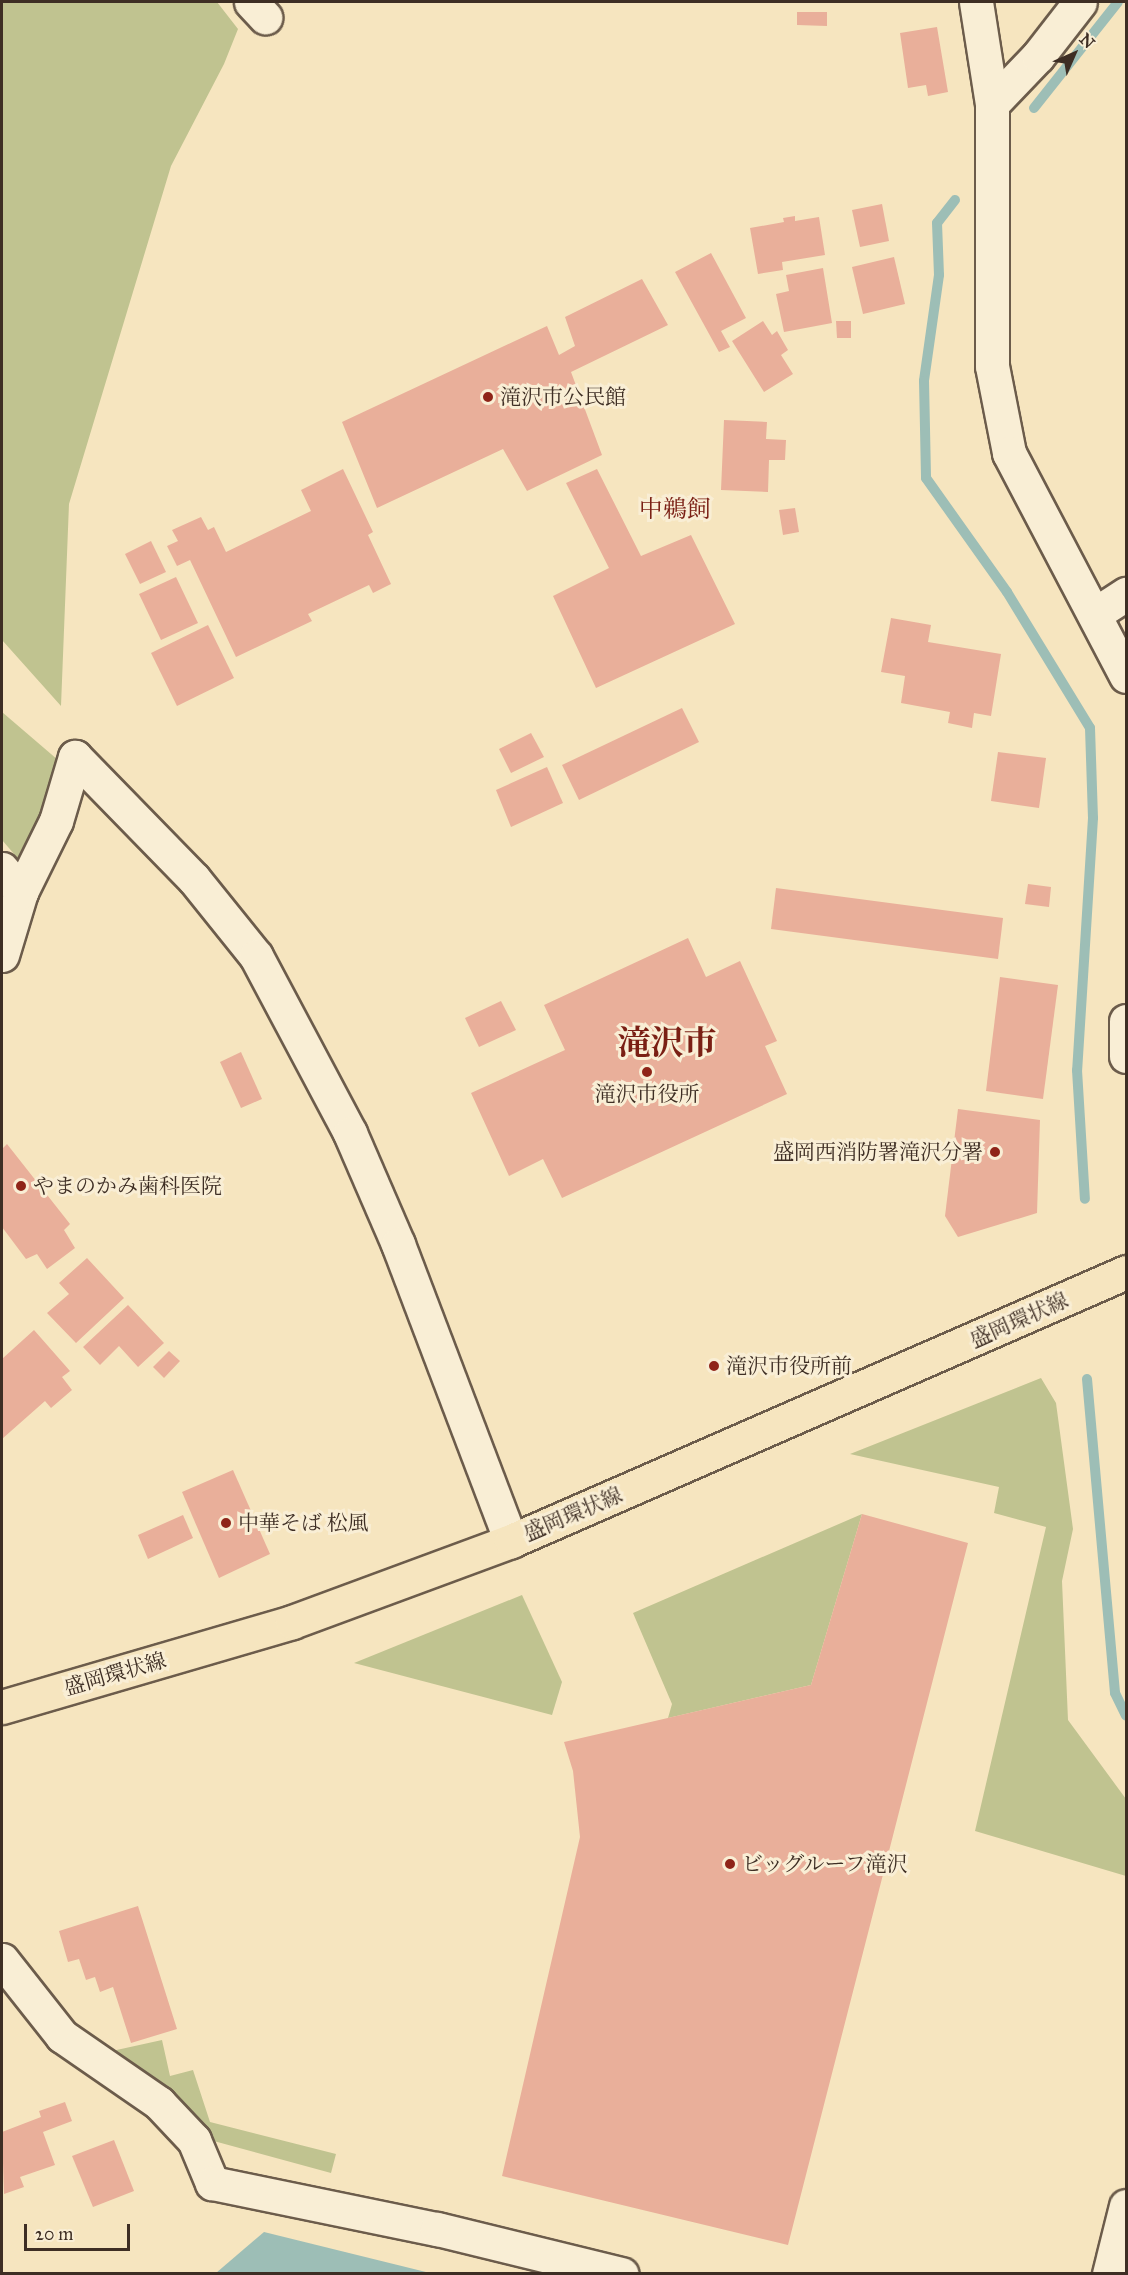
<!DOCTYPE html>
<html>
<head>
<meta charset="utf-8">
<style>
	body { margin:0 }
	#map { position:relative; width:1128px; height:2275px; overflow:hidden; background:#f6e5bf; font-family:"IM FELL Great Primer","Noto Serif JP",serif }
	div>[style] { position:absolute }
	.green>* { inset:0; background:#c0c390 }
	.water>* { inset:0; background:#9dbeb6 }
	.stream>* { height:10px; margin:-5px; padding:0 5px; transform-origin:5px; border-radius:5px; background:#9dbeb6 }
	.building>* { inset:0; background:#e9af9a }
	.roads { filter:drop-shadow(2px 0 #6c5c4b) drop-shadow(-2px 0 #6c5c4b) drop-shadow(0 2px #6c5c4b) drop-shadow(0 -2px #6c5c4b) }
	.minor>* { height:33px; margin:-16.5px; padding:0 16.5px; transform-origin:16.5px; border-radius:16.5px; background:#f9eed5 }
	.major>* { height:33px; margin:-16.5px; padding:0 16.5px; transform-origin:16.5px; border-radius:16.5px; background:#f6e5bf }
	.dots>* { width:16px; height:16px; translate:-50% -50%; box-sizing:border-box; border:3px solid #f9eed5; border-radius:50% }
	span { translate:-50% -50%; white-space:nowrap; text-align:center; line-height:1.15; -webkit-text-stroke:6px #f9eed5; paint-order:stroke }
	.poi-label { font-size:21px; color:#3e2e24 }
	.left { translate:0 -50%; text-align:left }
	.right { translate:-100% -50%; text-align:right }
	.street-label { font-size:21px; color:#3e2e24 }
	.quarter-label { font-size:24px; color:#7a1f14 }
	.town-label { font-size:33px; color:#7a1f14; font-weight:700 }
	.frame { position:absolute; inset:0; border:3px solid #3e2e24; pointer-events:none }
	.north { position:absolute; left:1044px; top:24px; width:60px; height:60px; -webkit-text-stroke:4px #f9eed5; paint-order:stroke; rotate:45deg; font-size:16px; font-weight:700; line-height:24px; text-align:center; color:#3e2e24 }
	.north::after { content:''; display:block; margin:auto; width:21px; height:27px; background:#3e2e24; clip-path:polygon(50% 0,100% 100%,50% 72%,0 100%) }
	.scale { position:absolute; left:24px; top:2224px; width:106px; height:27px; box-sizing:border-box; border:3px solid #3e2e24; border-top:0; padding-left:8px; font-size:18px; line-height:21px; white-space:nowrap; color:#3e2e24; -webkit-text-stroke:4px #f9eed5; paint-order:stroke }
</style>
</head>
<body>
<div id="map">
	<div class="green">
		<div style="clip-path:polygon(2px 2px,217px 2px,238px 29px,224px 64px,171px 166px,69px 504px,61px 706px,2px 640px)"></div>
		<div style="clip-path:polygon(2px 712px,58px 760px,27px 869px,2px 840px)"></div>
		<div style="clip-path:polygon(1041px 1378px,1056px 1403px,1073px 1529px,1062px 1581px,1068px 1720px,1126px 1799px,1126px 1876px,975px 1831px,1046px 1527px,994px 1513px,999px 1487px,850px 1454px)"></div>
		<div style="clip-path:polygon(862px 1514px,811px 1685px,668px 1718px,672px 1704px,633px 1613px)"></div>
		<div style="clip-path:polygon(522px 1595px,562px 1682px,552px 1715px,354px 1663px)"></div>
		<div style="clip-path:polygon(162px 2040px,170px 2076px,193px 2070px,210px 2122px,336px 2154px,331px 2173px,199px 2137px,112px 2051px)"></div>
	</div>
	<div class="water">
		<div style="clip-path:polygon(264px 2232px,430px 2273px,216px 2273px)"></div>
	</div>
	<div class="stream">
		<div style="left:1034px;top:108px;width:135px;rotate:-51.6deg"></div>
		<div style="left:955px;top:200px;width:29px;rotate:128deg"></div>
		<div style="left:937px;top:223px;width:52px;rotate:87.8deg"></div>
		<div style="left:939px;top:275px;width:107px;rotate:98.1deg"></div>
		<div style="left:924px;top:381px;width:97px;rotate:88.8deg"></div>
		<div style="left:926px;top:478px;width:140px;rotate:54.6deg"></div>
		<div style="left:1007px;top:592px;width:159px;rotate:58.6deg"></div>
		<div style="left:1090px;top:728px;width:90px;rotate:88.1deg"></div>
		<div style="left:1093px;top:818px;width:253px;rotate:93.6deg"></div>
		<div style="left:1077px;top:1070px;width:129px;rotate:86.5deg"></div>
		<div style="left:1087px;top:1379px;width:315px;rotate:84.9deg"></div>
		<div style="left:1115px;top:1693px;width:25px;rotate:64deg"></div>
	</div>
	<div class="building">
		<div style="clip-path:polygon(797px 12px,827px 12px,827px 26px,797px 25px)"></div>
		<div style="clip-path:polygon(937px 27px,948px 92px,928px 96px,926px 85px,908px 88px,900px 33px)"></div>
		<div style="clip-path:polygon(882px 204px,889px 241px,860px 247px,852px 210px)"></div>
		<div style="clip-path:polygon(795px 216px,795px 221px,819px 217px,825px 255px,782px 262px,783px 270px,758px 274px,750px 228px,784px 222px,783px 218px)"></div>
		<div style="clip-path:polygon(711px 253px,746px 318px,721px 331px,730px 347px,719px 352px,675px 272px)"></div>
		<div style="clip-path:polygon(894px 257px,905px 304px,863px 314px,852px 267px)"></div>
		<div style="clip-path:polygon(823px 268px,832px 323px,784px 332px,776px 294px,789px 291px,786px 275px)"></div>
		<div style="clip-path:polygon(642px 279px,668px 325px,571px 372px,602px 455px,527px 491px,503px 449px,377px 508px,342px 422px,547px 326px,559px 355px,575px 346px,565px 317px)"></div>
		<div style="clip-path:polygon(763px 321px,772px 335px,777px 331px,788px 350px,781px 355px,793px 374px,764px 392px,732px 341px)"></div>
		<div style="clip-path:polygon(836px 321px,851px 321px,851px 338px,837px 338px)"></div>
		<div style="clip-path:polygon(724px 420px,767px 422px,766px 439px,786px 440px,785px 460px,769px 460px,768px 492px,721px 490px)"></div>
		<div style="clip-path:polygon(343px 469px,373px 532px,368px 535px,391px 584px,373px 593px,369px 585px,308px 614px,312px 621px,236px 657px,190px 560px,177px 566px,167px 546px,178px 541px,172px 530px,201px 517px,208px 530px,214px 527px,226px 552px,311px 511px,301px 490px)"></div>
		<div style="clip-path:polygon(597px 469px,641px 556px,691px 535px,735px 624px,596px 688px,553px 596px,609px 568px,566px 483px)"></div>
		<div style="clip-path:polygon(795px 508px,799px 532px,783px 535px,779px 510px)"></div>
		<div style="clip-path:polygon(151px 541px,166px 572px,140px 584px,125px 554px)"></div>
		<div style="clip-path:polygon(176px 577px,198px 623px,161px 640px,139px 594px)"></div>
		<div style="clip-path:polygon(891px 618px,931px 625px,928px 642px,1001px 654px,991px 716px,974px 713px,972px 728px,948px 723px,950px 712px,901px 703px,905px 676px,881px 672px)"></div>
		<div style="clip-path:polygon(208px 625px,234px 678px,177px 706px,151px 653px)"></div>
		<div style="clip-path:polygon(682px 708px,699px 742px,579px 800px,562px 765px)"></div>
		<div style="clip-path:polygon(531px 733px,544px 757px,511px 773px,499px 749px)"></div>
		<div style="clip-path:polygon(998px 752px,1046px 758px,1039px 808px,991px 801px)"></div>
		<div style="clip-path:polygon(547px 767px,563px 803px,511px 827px,496px 790px)"></div>
		<div style="clip-path:polygon(1028px 884px,1051px 887px,1049px 907px,1025px 904px)"></div>
		<div style="clip-path:polygon(776px 888px,1003px 918px,998px 959px,771px 929px)"></div>
		<div style="clip-path:polygon(688px 938px,706px 977px,740px 961px,777px 1041px,765px 1046px,787px 1094px,562px 1198px,543px 1159px,509px 1176px,471px 1093px,565px 1050px,544px 1005px)"></div>
		<div style="clip-path:polygon(1000px 977px,1058px 985px,1043px 1099px,986px 1091px)"></div>
		<div style="clip-path:polygon(501px 1001px,516px 1030px,479px 1047px,465px 1018px)"></div>
		<div style="clip-path:polygon(241px 1052px,262px 1099px,241px 1108px,220px 1062px)"></div>
		<div style="clip-path:polygon(958px 1109px,1040px 1120px,1037px 1213px,958px 1237px,945px 1216px)"></div>
		<div style="clip-path:polygon(7px 1144px,70px 1224px,64px 1230px,75px 1248px,47px 1269px,37px 1254px,26px 1259px,2px 1227px,2px 1149px)"></div>
		<div style="clip-path:polygon(87px 1258px,124px 1298px,76px 1343px,47px 1313px,69px 1294px,59px 1283px)"></div>
		<div style="clip-path:polygon(128px 1305px,164px 1343px,138px 1367px,119px 1346px,100px 1365px,83px 1347px)"></div>
		<div style="clip-path:polygon(34px 1330px,70px 1371px,62px 1377px,72px 1390px,51px 1408px,45px 1401px,2px 1439px,2px 1359px)"></div>
		<div style="clip-path:polygon(169px 1351px,180px 1361px,164px 1378px,153px 1367px)"></div>
		<div style="clip-path:polygon(233px 1470px,270px 1554px,219px 1578px,182px 1492px)"></div>
		<div style="clip-path:polygon(862px 1514px,968px 1543px,788px 2245px,502px 2176px,580px 1837px,573px 1771px,564px 1742px,811px 1685px)"></div>
		<div style="clip-path:polygon(183px 1515px,193px 1538px,148px 1559px,138px 1535px)"></div>
		<div style="clip-path:polygon(138px 1906px,177px 2029px,131px 2043px,113px 1987px,100px 1992px,95px 1977px,86px 1980px,79px 1959px,68px 1962px,59px 1931px)"></div>
		<div style="clip-path:polygon(65px 2102px,72px 2121px,43px 2132px,55px 2165px,20px 2177px,24px 2187px,4px 2194px,2px 2132px,41px 2117px,39px 2111px)"></div>
		<div style="clip-path:polygon(114px 2140px,134px 2191px,93px 2207px,72px 2156px)"></div>
	</div>
	<div class="roads">
		<div class="minor">
			<div style="left:251px;top:2px;width:21px;rotate:47deg"></div>
			<div style="left:976px;top:2px;width:103px;rotate:81.1deg"></div>
			<div style="left:992px;top:104px;width:262px;rotate:90deg"></div>
			<div style="left:992px;top:366px;width:89px;rotate:78.9deg"></div>
			<div style="left:1009px;top:453px;width:252px;rotate:62.3deg"></div>
			<div style="left:992px;top:104px;width:66px;rotate:-46.2deg"></div>
			<div style="left:1038px;top:56px;width:68px;rotate:-52.1deg"></div>
			<div style="left:1095px;top:614px;width:37px;rotate:-33deg"></div>
			<div style="left:2px;top:869px;width:30px;rotate:50deg"></div>
			<div style="left:2px;top:955px;width:66px;rotate:-73.2deg"></div>
			<div style="left:21px;top:892px;width:79px;rotate:-63.8deg"></div>
			<div style="left:56px;top:821px;width:67px;rotate:-73.5deg"></div>
			<div style="left:75px;top:757px;width:170px;rotate:45.7deg"></div>
			<div style="left:194px;top:879px;width:99px;rotate:51.2deg"></div>
			<div style="left:256px;top:956px;width:200px;rotate:62deg"></div>
			<div style="left:350px;top:1133px;width:121px;rotate:66.6deg"></div>
			<div style="left:398px;top:1244px;width:318px;rotate:69.2deg"></div>
			<div style="left:1126px;top:1021px;width:35px;rotate:90deg"></div>
			<div style="left:2px;top:1960px;width:97px;rotate:51.7deg"></div>
			<div style="left:62px;top:2036px;width:118px;rotate:34.6deg"></div>
			<div style="left:159px;top:2103px;width:51px;rotate:46.6deg"></div>
			<div style="left:194px;top:2140px;width:47px;rotate:67.3deg"></div>
			<div style="left:212px;top:2183px;width:230px;rotate:11.6deg"></div>
			<div style="left:437px;top:2229px;width:190px;rotate:13.7deg"></div>
			<div style="left:1109px;top:2274px;width:70px;rotate:-76deg"></div>
		</div>
		<div class="major">
			<div style="left:2px;top:1707px;width:302px;rotate:-16.3deg"></div>
			<div style="left:292px;top:1622px;width:233px;rotate:-20.3deg"></div>
			<div style="left:511px;top:1541px;width:671px;rotate:-23.62deg"></div>
		</div>
	</div>
	<div class="dots">
		<div style="left:488px;top:397px;background:#8f2418"></div>
		<div style="left:647px;top:1072px;background:#8f2418"></div>
		<div style="left:995px;top:1152px;background:#8f2418"></div>
		<div style="left:21px;top:1186px;background:#8f2418"></div>
		<div style="left:714px;top:1366px;background:#8f2418"></div>
		<div style="left:226px;top:1523px;background:#8f2418"></div>
		<div style="left:730px;top:1864px;background:#8f2418"></div>
	</div>
	<div class="poi-label">
		<span class="left" style="left:500px;top:397px">滝沢市公民館</span>
		<span style="left:647px;top:1094px">滝沢市役所</span>
		<span class="right" style="left:983px;top:1152px">盛岡西消防署滝沢分署</span>
		<span class="left" style="left:33px;top:1186px">やまのかみ歯科医院</span>
		<span class="left" style="left:726px;top:1366px">滝沢市役所前</span>
		<span class="left" style="left:238px;top:1523px">中華そば 松風</span>
		<span class="left" style="left:742px;top:1864px">ビッグルーフ滝沢</span>
	</div>
	<div class="street-label">
		<span style="left:1019px;top:1320px;rotate:-24deg">盛岡環状線</span>
		<span style="left:573px;top:1514px;rotate:-23deg">盛岡環状線</span>
		<span style="left:115px;top:1674px;rotate:-16deg">盛岡環状線</span>
	</div>
	<div class="quarter-label">
		<span style="left:675px;top:510px">中鵜飼</span>
	</div>
	<div class="town-label">
		<span style="left:667px;top:1044px">滝沢市</span>
	</div>
	<div class="frame"></div>
	<div class="north">N</div>
	<div class="scale">20 m</div>
</div>
</body>
</html>
